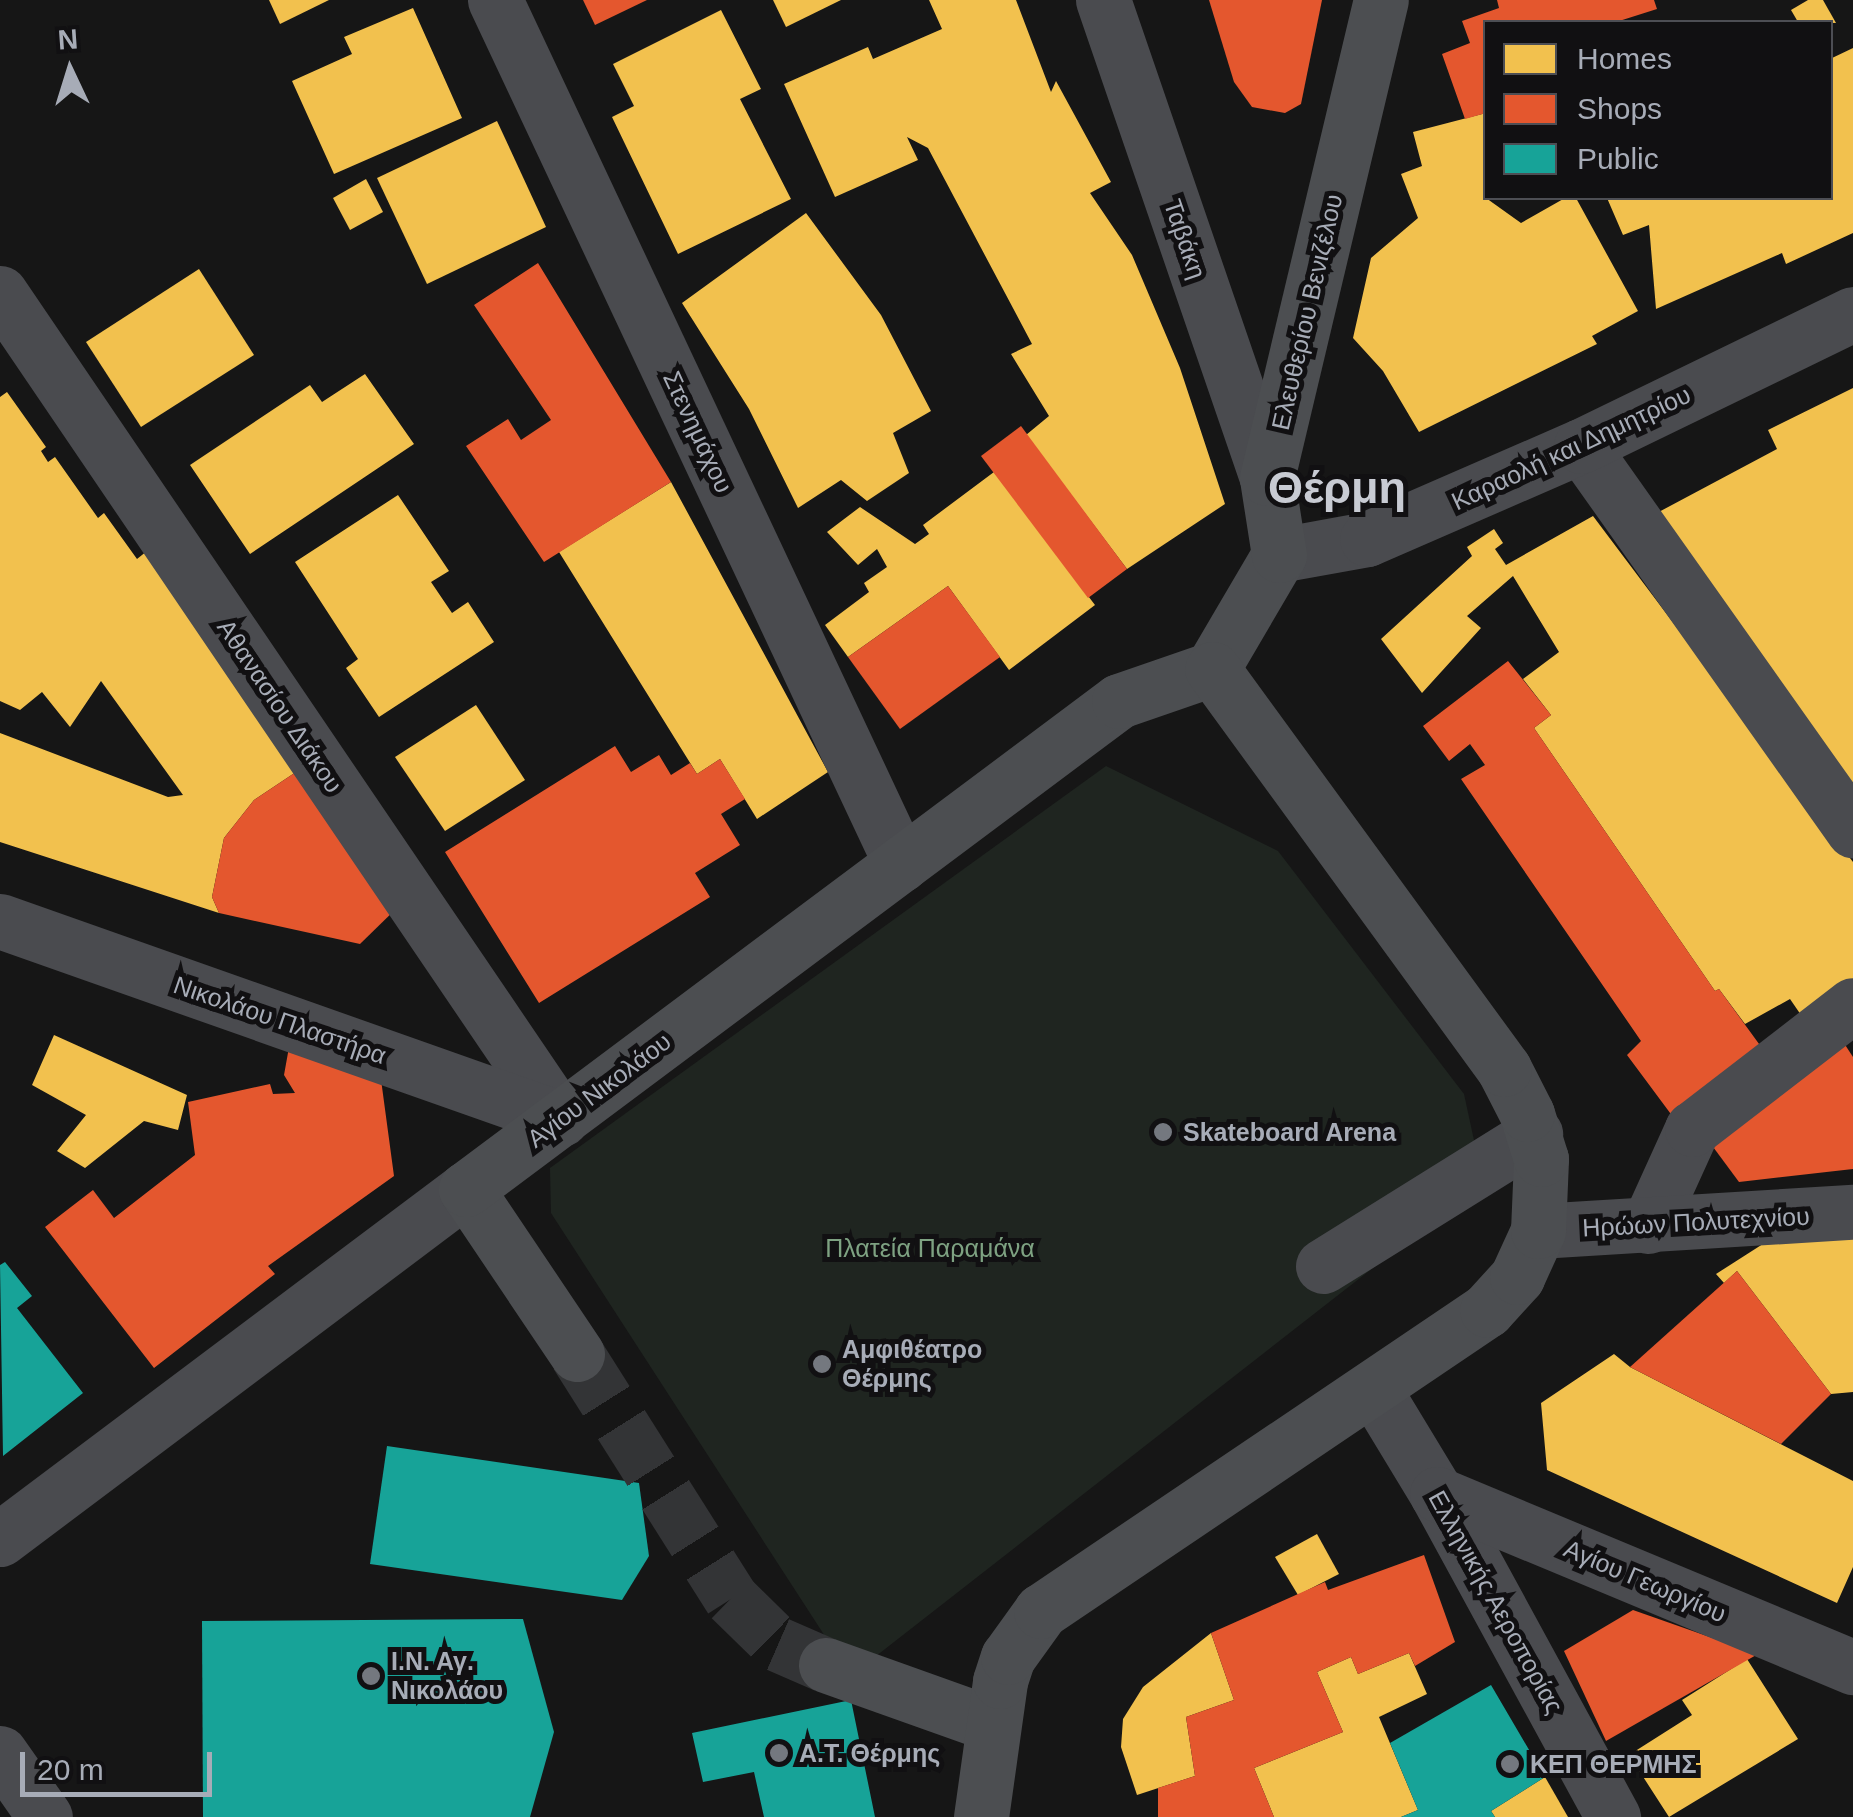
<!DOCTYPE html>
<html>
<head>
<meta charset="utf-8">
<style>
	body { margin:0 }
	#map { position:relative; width:1853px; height:1817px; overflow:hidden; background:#161616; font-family:Helvetica,sans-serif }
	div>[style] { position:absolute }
	.green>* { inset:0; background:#1f2520 }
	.homes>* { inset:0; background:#f2c14e }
	.shops>* { inset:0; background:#e4572e }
	.public>* { inset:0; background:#17a398 }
	.major-tunnel>* { height:55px; margin-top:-27.5px; transform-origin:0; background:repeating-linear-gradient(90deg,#333436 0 55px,transparent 0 83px) }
	.minor>* { height:55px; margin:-27.5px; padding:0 27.5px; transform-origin:27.5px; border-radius:27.5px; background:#4a4b4f }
	.major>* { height:55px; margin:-27.5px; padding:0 27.5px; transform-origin:27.5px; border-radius:27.5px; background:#4c4e51 }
	.dots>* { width:28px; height:28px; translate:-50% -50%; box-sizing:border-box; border:5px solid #111012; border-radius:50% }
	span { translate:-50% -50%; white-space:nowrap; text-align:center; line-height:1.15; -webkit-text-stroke:10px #111012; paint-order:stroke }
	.street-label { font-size:25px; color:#a7acb7 }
	.poi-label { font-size:25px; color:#a7acb7; font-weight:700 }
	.left { translate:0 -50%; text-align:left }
	.park-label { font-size:25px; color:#7ea282 }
	.town-label { font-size:45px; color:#c8cbd3; font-weight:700 }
	.legend { position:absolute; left:1483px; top:20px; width:350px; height:180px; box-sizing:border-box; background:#111012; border:2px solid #4d4e54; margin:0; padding:12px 18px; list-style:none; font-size:30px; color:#a7acb7 }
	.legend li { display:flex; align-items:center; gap:20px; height:50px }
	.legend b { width:50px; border:2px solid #4d4e54 }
	.north { position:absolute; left:20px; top:20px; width:100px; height:100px; -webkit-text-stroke:8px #111012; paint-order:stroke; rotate:356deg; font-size:28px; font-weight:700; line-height:40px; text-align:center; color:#a7acb7 }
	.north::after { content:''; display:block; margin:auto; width:35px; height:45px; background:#a7acb7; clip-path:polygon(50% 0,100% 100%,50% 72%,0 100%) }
	.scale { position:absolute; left:20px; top:1752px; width:192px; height:45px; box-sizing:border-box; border:5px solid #a7acb7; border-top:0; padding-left:12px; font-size:30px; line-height:35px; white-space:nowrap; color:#a7acb7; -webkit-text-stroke:8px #111012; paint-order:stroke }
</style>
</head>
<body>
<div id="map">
	<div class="green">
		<div style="clip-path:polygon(1106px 766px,1278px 851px,1464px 1094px,1483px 1182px,871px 1660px,832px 1647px,551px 1213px,550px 1168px)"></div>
	</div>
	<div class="homes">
		<div style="clip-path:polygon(269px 0,329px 0,280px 24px)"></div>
		<div style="clip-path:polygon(773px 0,841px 0,786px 27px)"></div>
		<div style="clip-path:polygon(929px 0,1016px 0,1051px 92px,1056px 81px,1111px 182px,1090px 193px,1132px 255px,1180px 368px,1225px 504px,1127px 569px,1026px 435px,1049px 416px,1011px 354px,1032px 344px,928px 148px,907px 137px,918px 160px,835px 197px,784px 84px,868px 47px,873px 59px,942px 29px)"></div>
		<div style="clip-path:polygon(1808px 0,1823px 0,1836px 23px,1798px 22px,1791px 10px)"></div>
		<div style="clip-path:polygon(413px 8px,462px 118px,334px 174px,292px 81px,352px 54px,344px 37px)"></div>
		<div style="clip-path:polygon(721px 10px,761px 89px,740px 99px,791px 199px,678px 254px,612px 117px,634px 106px,613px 64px)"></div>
		<div style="clip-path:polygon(1853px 48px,1853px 233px,1786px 264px,1782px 253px,1656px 309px,1649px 225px,1623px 235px,1607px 198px,1830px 198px,1830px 59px)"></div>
		<div style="clip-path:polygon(1486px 113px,1486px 198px,1521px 223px,1565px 198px,1576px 198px,1638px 311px,1592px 336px,1597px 344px,1419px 432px,1383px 371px,1353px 338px,1371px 258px,1418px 218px,1401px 174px,1422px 166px,1413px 132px)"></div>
		<div style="clip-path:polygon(497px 121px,546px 227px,427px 284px,377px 178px)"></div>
		<div style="clip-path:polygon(366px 179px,383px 212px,350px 230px,333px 198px)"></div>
		<div style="clip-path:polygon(806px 213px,881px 315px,931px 411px,893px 433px,909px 473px,867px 501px,841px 480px,798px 508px,749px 409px,682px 303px)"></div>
		<div style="clip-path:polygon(199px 269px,254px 355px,141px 427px,86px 342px)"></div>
		<div style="clip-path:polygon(365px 374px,414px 444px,250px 554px,190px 465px,310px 385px,322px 402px)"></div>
		<div style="clip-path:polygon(1853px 388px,1853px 788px,1655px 514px,1777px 449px,1768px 430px)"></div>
		<div style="clip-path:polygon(7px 392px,46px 447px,41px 451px,48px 462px,55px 457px,98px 518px,104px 513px,137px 559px,147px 551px,299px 770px,254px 800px,224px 838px,212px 897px,219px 913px,0 842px,0 733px,168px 797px,183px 795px,101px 681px,70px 727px,42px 692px,20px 710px,0 701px,0 397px)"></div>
		<div style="clip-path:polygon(994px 472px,1095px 605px,1009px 670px,948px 586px,848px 657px,825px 625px,869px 592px,864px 583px,887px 567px,877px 549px,858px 565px,827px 532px,860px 507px,915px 544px,929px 534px,923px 525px)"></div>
		<div style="clip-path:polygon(671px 482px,828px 772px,757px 819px,720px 759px,697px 774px,559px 552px)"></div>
		<div style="clip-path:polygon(398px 495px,449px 571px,431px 582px,452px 613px,468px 602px,494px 642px,379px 717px,346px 668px,358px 659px,295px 562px)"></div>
		<div style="clip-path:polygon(1593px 516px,1853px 862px,1853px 982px,1801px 1015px,1790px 999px,1745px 1024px,1719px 989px,1715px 991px,1534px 728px,1551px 715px,1523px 679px,1559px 652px,1513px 576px,1467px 616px,1481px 628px,1422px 693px,1381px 639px,1472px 556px,1467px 547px,1494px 529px,1503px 543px,1495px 549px,1506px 565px)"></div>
		<div style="clip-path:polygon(476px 705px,525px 780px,445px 831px,395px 757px)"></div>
		<div style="clip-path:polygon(54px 1035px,187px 1095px,178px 1130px,144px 1121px,85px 1168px,57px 1151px,86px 1115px,32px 1085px)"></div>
		<div style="clip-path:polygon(1853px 1234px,1853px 1392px,1831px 1394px,1737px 1271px,1724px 1283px,1716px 1274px,1766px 1242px)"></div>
		<div style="clip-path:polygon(1614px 1354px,1630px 1367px,1853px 1481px,1853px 1567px,1837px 1603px,1547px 1470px,1541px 1403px)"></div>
		<div style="clip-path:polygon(1317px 1534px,1339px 1574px,1298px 1595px,1275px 1557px)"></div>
		<div style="clip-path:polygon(1211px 1633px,1234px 1700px,1186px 1717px,1195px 1776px,1137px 1795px,1121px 1747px,1123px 1719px,1143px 1687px)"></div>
		<div style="clip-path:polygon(1409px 1653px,1427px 1694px,1379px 1717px,1418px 1810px,1401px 1817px,1274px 1817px,1254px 1768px,1343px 1732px,1317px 1672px,1351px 1657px,1358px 1674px)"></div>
		<div style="clip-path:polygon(1747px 1659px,1798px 1739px,1669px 1817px,1629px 1755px,1692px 1715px,1682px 1700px)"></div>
		<div style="clip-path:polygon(1545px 1777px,1568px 1817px,1495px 1817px,1491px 1811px)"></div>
	</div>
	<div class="shops">
		<div style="clip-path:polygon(583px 0,647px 0,595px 25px)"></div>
		<div style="clip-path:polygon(1209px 0,1322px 0,1301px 104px,1285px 113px,1252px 107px,1234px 82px)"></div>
		<div style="clip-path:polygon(1497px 0,1654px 0,1657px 9px,1616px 22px,1486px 22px,1486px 113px,1465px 119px,1442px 54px,1470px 43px,1462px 21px,1499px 8px)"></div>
		<div style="clip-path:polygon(538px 263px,671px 482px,544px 562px,466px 446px,508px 419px,521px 440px,551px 420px,474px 305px)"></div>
		<div style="clip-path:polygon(1021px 426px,1127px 569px,1088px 598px,981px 456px)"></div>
		<div style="clip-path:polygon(948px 586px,1000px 657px,900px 729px,848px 657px)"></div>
		<div style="clip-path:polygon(1508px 661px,1551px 715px,1534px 728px,1715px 991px,1719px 989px,1770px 1059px,1679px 1125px,1627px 1055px,1641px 1041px,1461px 779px,1485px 765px,1470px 744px,1449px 761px,1423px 726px)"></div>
		<div style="clip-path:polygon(615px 746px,631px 772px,659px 755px,671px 775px,690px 763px,697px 774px,720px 759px,745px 799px,721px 814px,740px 845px,695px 873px,710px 897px,539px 1003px,445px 852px)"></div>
		<div style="clip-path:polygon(299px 770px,402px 903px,360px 944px,219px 913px,212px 897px,224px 838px,254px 800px)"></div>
		<div style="clip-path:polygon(1838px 1034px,1853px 1057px,1853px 1169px,1739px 1182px,1702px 1132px)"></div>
		<div style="clip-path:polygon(291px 1036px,380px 1072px,394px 1176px,268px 1266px,275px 1274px,154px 1368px,45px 1227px,93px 1190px,114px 1218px,195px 1155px,188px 1102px,270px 1084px,273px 1094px,295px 1093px,284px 1075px)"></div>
		<div style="clip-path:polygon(1737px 1271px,1831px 1394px,1781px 1444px,1630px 1367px)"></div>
		<div style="clip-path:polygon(1424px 1555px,1455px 1642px,1415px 1666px,1409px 1653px,1358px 1674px,1351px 1657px,1317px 1672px,1343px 1732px,1254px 1768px,1274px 1817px,1158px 1817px,1158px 1788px,1195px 1776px,1186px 1717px,1234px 1700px,1211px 1633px,1325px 1582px,1328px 1590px)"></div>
		<div style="clip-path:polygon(1633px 1610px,1758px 1654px,1606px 1741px,1564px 1651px)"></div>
	</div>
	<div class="public">
		<div style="clip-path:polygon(5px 1262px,32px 1296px,17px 1308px,83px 1393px,3px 1456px,0 1265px)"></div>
		<div style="clip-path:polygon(387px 1446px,639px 1483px,649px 1556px,622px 1600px,370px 1564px)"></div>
		<div style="clip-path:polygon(523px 1619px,554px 1732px,530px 1817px,203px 1817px,202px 1621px)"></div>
		<div style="clip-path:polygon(1491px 1685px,1545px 1777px,1491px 1811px,1495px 1817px,1401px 1817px,1418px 1810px,1390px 1743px)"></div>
		<div style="clip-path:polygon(851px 1700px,875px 1817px,764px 1817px,754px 1772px,703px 1782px,692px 1733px)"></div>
	</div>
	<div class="major-tunnel">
		<div style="left:577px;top:1354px;width:289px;rotate:57.7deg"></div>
		<div style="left:731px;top:1598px;width:66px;rotate:44.4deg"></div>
		<div style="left:778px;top:1644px;width:52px;rotate:23.6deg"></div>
	</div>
	<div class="minor">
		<div style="left:495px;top:0;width:955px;rotate:64.83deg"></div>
		<div style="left:1103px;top:0;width:505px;rotate:71.06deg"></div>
		<div style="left:0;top:293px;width:998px;rotate:55.82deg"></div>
		<div style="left:1581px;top:446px;width:471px;rotate:54.7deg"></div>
		<div style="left:1279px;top:555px;width:89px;rotate:-10.3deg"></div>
		<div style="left:1367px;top:539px;width:233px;rotate:-23.5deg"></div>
		<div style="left:1581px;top:446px;width:302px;rotate:-25.9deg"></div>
		<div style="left:0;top:921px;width:595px;rotate:19.44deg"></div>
		<div style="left:1648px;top:1226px;width:107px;rotate:-65.6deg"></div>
		<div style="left:1692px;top:1129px;width:203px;rotate:-37.6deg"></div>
		<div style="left:1538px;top:1231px;width:316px;rotate:-3.5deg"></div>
		<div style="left:1323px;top:1266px;width:250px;rotate:-31.9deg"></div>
		<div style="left:1374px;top:1390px;width:122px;rotate:58.8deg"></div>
		<div style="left:1437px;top:1494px;width:368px;rotate:61.4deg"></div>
		<div style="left:1437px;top:1494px;width:451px;rotate:22.6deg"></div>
		<div style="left:0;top:1539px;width:583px;rotate:-36.91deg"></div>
		<div style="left:0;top:1753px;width:78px;rotate:54.9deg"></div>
	</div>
	<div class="major">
		<div style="left:1212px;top:669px;width:132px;rotate:-59.6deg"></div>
		<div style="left:1279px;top:555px;width:78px;rotate:-98.9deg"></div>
		<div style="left:1267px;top:478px;width:491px;rotate:-76.6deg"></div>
		<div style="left:577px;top:1354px;width:199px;rotate:-123.9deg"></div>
		<div style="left:466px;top:1189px;width:815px;rotate:-36.77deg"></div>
		<div style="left:1119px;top:701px;width:98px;rotate:-19deg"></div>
		<div style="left:826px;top:1665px;width:176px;rotate:19.6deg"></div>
		<div style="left:981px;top:1817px;width:137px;rotate:-82deg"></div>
		<div style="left:1000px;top:1681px;width:25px;rotate:-72deg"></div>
		<div style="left:1008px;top:1657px;width:57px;rotate:-54.3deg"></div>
		<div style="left:1041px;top:1611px;width:538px;rotate:-34.01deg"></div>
		<div style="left:1487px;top:1310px;width:45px;rotate:-47.7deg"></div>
		<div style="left:1517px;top:1277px;width:51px;rotate:-65.5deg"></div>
		<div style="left:1538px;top:1231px;width:72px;rotate:-87.6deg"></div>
		<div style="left:1541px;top:1159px;width:47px;rotate:-107.3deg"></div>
		<div style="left:1527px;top:1114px;width:51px;rotate:-117.1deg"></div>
		<div style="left:1504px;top:1069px;width:495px;rotate:-126.1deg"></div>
	</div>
	<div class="dots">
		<div style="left:1163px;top:1132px;background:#74787f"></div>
		<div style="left:822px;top:1364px;background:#74787f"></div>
		<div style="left:371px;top:1676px;background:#74787f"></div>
		<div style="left:779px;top:1753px;background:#74787f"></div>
		<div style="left:1510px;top:1764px;background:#74787f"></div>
	</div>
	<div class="street-label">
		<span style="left:1185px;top:239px;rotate:71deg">Ταβάκη</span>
		<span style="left:1307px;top:312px;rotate:-77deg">Ελευθερίου Βενιζέλου</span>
		<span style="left:698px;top:432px;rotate:65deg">Στενημάχου</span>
		<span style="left:1571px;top:448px;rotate:-25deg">Καραολή και Δημητρίου</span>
		<span style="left:280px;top:706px;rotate:56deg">Αθανασίου Διάκου</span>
		<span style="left:280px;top:1020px;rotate:19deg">Νικολάου Πλαστήρα</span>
		<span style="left:599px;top:1090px;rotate:-37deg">Αγίου Νικολάου</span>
		<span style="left:1696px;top:1222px;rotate:-3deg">Ηρώων Πολυτεχνίου</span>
		<span style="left:1645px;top:1581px;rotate:23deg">Αγίου Γεωργίου</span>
		<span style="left:1496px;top:1602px;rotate:61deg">Ελληνικής Αεροπορίας</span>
	</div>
	<div class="poi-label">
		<span class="left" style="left:1183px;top:1132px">Skateboard Arena</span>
		<span class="left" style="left:842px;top:1364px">Αμφιθέατρο<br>Θέρμης</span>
		<span class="left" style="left:391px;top:1676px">Ι.Ν. Αγ.<br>Νικολάου</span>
		<span class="left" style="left:799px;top:1753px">Α.Τ. Θέρμης</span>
		<span class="left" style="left:1530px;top:1764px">ΚΕΠ ΘΕΡΜΗΣ</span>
	</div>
	<div class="park-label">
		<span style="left:930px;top:1248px">Πλατεία Παραμάνα</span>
	</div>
	<div class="town-label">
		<span style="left:1337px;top:488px">Θέρμη</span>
	</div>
	<ul class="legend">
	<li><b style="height:28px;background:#f2c14e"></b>Homes</li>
	<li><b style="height:28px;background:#e4572e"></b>Shops</li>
	<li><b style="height:28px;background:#17a398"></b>Public</li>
	</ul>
	<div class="north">N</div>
	<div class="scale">20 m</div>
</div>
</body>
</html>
